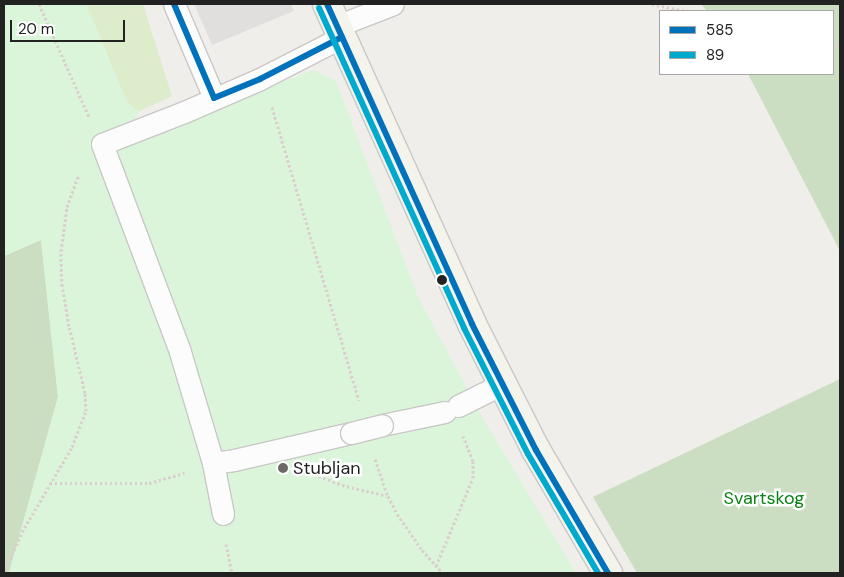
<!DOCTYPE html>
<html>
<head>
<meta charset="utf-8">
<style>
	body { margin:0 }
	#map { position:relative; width:844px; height:577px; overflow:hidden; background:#f0eeeb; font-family:"DM Sans",sans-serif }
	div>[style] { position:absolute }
	.grass>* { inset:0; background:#ddeccb }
	.forest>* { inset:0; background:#cbdec1 }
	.park>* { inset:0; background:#daf5da }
	.parking>* { inset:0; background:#e0dfde }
	.path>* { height:3px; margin-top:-1.5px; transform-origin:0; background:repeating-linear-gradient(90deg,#dccecd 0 2.5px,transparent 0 5px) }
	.roads { filter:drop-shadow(1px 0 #c9c8c7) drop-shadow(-1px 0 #c9c8c7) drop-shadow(0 1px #c9c8c7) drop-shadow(0 -1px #c9c8c7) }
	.service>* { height:21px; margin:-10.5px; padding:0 10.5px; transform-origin:10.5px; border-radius:10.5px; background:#fdfcfc }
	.secondary>* { height:28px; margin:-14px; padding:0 14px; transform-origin:14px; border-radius:14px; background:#f4f4ed }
	.bridges { filter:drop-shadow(1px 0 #c9c8c7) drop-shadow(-1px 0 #c9c8c7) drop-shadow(0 1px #c9c8c7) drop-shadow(0 -1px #c9c8c7) }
	.service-bridge>* { height:21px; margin:-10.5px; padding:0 10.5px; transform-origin:10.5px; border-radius:10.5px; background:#fdfcfc }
	.bus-1>* { height:6px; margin:-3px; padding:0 3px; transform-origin:3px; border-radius:3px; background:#0072bc }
	.bus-2>* { height:6px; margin:-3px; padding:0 3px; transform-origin:3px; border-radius:3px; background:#00a9ce }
	.dots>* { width:14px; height:14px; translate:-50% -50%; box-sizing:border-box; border:2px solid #fff; border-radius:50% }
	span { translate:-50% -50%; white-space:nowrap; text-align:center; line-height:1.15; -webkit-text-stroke:5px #fff; paint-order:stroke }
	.poi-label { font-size:18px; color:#222 }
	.left { translate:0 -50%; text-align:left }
	.park-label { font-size:18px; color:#0c8416 }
	.frame { position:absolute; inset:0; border:5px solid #222; pointer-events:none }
	.legend { position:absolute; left:659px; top:10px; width:175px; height:65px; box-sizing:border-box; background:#fff; border:1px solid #a7a7a7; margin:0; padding:6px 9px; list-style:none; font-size:15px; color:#222 }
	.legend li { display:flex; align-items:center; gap:10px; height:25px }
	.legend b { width:25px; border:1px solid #a7a7a7 }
	.scale { position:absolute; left:10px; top:20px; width:115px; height:22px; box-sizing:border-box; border:2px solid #222; border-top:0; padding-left:6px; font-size:15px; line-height:18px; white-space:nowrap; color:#222; -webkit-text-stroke:4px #fff; paint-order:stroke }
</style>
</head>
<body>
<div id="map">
	<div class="grass">
		<div style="clip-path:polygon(86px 4px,143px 4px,172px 96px,138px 112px,127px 102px)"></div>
	</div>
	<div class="forest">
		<div style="clip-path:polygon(701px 4px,840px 4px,840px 251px,748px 74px,833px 74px,833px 11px,707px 11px)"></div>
		<div style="clip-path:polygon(41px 240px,58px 397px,9px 573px,4px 573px,4px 256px)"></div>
		<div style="clip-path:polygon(840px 379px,840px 573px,637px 573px,593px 497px)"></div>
	</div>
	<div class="park">
		<div style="clip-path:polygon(4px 4px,86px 4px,127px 102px,138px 112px,128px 140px,314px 70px,336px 81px,418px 297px,485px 422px,576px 573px,9px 573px,58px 397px,41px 240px,4px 256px)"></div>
	</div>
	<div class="parking">
		<div style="clip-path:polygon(194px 4px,291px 4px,294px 11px,212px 45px)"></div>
	</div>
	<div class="path">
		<div style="left:39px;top:4px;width:124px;rotate:66.1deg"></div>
		<div style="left:652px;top:4px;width:34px;rotate:12deg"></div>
		<div style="left:833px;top:46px;width:7px"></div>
		<div style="left:272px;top:107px;width:306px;rotate:73.5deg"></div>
		<div style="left:375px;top:459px;width:39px;rotate:71deg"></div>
		<div style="left:388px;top:496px;width:20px;rotate:63deg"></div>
		<div style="left:397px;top:514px;width:44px;rotate:55.2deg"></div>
		<div style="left:422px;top:550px;width:31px;rotate:48deg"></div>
		<div style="left:314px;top:474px;width:30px;rotate:21deg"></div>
		<div style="left:342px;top:485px;width:46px;rotate:13.7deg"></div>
		<div style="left:50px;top:483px;width:99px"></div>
		<div style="left:149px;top:483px;width:37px;rotate:-16deg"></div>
		<div style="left:226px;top:544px;width:30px;rotate:78deg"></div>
		<div style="left:436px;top:566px;width:95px;rotate:-67.2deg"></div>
		<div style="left:473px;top:478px;width:17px;rotate:-90deg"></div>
		<div style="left:473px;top:461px;width:27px;rotate:-112deg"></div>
		<div style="left:4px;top:573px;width:45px;rotate:-66.3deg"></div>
		<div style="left:22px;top:532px;width:99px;rotate:-59.5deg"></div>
		<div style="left:72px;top:447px;width:39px;rotate:-69deg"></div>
		<div style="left:86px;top:411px;width:18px;rotate:-93deg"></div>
		<div style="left:85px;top:393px;width:69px;rotate:-103.4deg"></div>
		<div style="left:69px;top:326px;width:41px;rotate:-99.9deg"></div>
		<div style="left:62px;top:286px;width:35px;rotate:-92deg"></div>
		<div style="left:61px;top:251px;width:44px;rotate:-82.2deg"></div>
		<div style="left:67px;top:207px;width:35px;rotate:-70deg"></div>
	</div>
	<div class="roads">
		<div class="service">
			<div style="left:174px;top:4px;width:102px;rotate:66.9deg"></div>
			<div style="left:337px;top:26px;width:60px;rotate:-21.4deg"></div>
			<div style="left:342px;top:37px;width:92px;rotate:152.9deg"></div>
			<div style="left:260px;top:79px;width:83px;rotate:156.5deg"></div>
			<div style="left:184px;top:112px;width:88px;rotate:158.7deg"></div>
			<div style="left:102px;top:144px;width:222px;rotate:69.4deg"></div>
			<div style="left:180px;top:352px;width:116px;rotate:73.4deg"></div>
			<div style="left:213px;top:463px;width:21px;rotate:-8deg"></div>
			<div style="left:234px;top:460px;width:120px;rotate:-13deg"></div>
			<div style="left:458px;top:406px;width:49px;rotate:-26.6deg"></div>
			<div style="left:382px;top:425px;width:64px;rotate:-11.7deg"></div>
			<div style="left:213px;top:463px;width:52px;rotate:78.9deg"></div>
		</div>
		<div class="secondary">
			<div style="left:327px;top:4px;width:351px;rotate:65.6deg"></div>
			<div style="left:472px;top:324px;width:141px;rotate:63.1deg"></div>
			<div style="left:536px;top:450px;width:143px;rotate:59.7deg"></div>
		</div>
	</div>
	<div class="bridges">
		<div class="service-bridge">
			<div style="left:351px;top:433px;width:32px;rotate:-14deg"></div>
		</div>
	</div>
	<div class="bus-1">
		<div style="left:174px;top:4px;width:102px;rotate:66.9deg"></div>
		<div style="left:327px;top:4px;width:351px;rotate:65.6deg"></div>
		<div style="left:472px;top:324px;width:141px;rotate:63.1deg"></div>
		<div style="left:536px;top:450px;width:143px;rotate:59.7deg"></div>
		<div style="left:214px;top:98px;width:50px;rotate:-22.4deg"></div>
		<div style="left:260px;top:79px;width:92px;rotate:-27.1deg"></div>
	</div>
	<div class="bus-2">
		<div style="left:319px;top:8px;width:351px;rotate:65.6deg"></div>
		<div style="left:464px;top:328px;width:141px;rotate:63.1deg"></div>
		<div style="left:528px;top:454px;width:138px;rotate:59.5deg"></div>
	</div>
	<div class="dots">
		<div style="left:442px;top:280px;background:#222"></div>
		<div style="left:283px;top:468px;background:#6a6968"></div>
	</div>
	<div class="poi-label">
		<span class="left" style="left:293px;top:468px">Stubljan</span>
	</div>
	<div class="park-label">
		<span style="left:764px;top:498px">Svartskog</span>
	</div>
	<div class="frame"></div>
	<ul class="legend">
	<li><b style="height:6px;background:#0072bc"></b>585</li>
	<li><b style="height:6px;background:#00a9ce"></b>89</li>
	</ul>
	<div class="scale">20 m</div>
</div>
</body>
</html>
